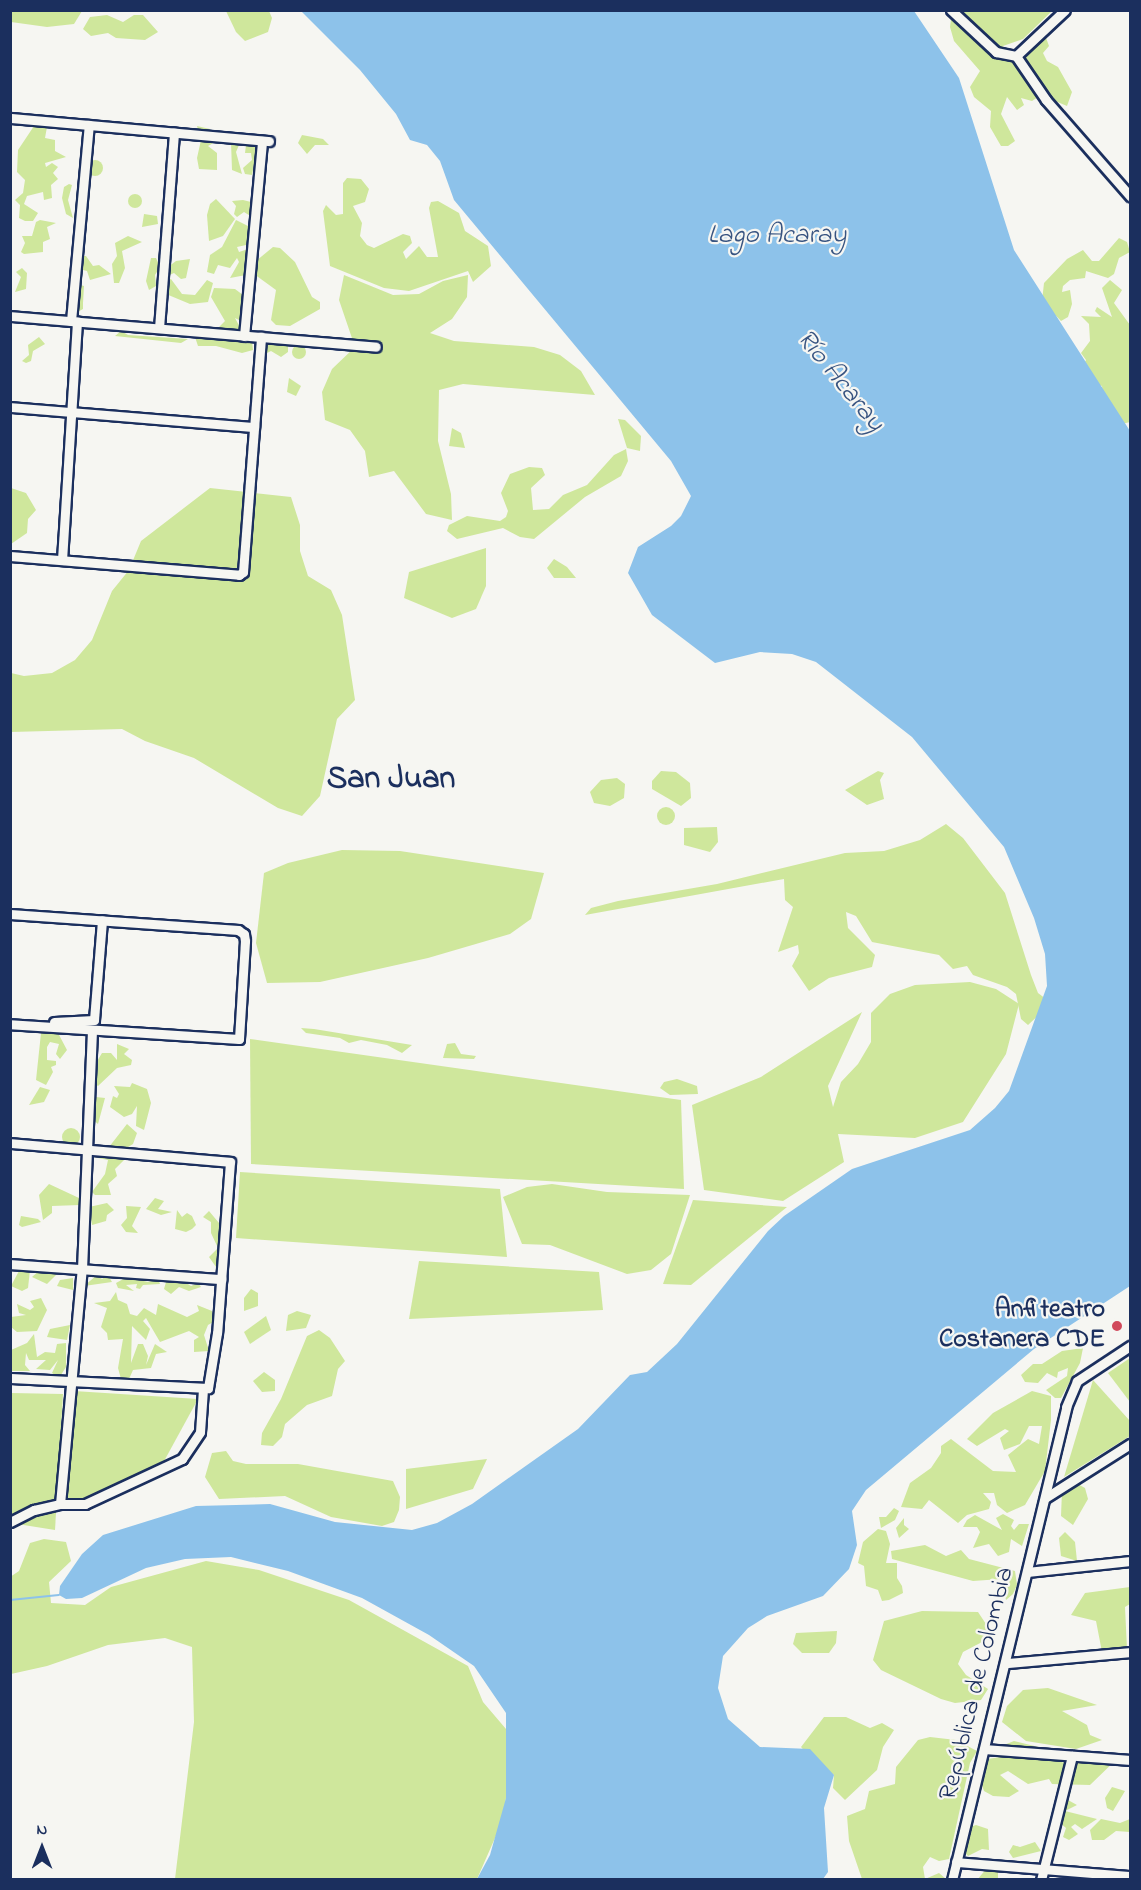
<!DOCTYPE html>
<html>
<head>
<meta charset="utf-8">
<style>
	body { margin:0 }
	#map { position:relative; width:1141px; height:1890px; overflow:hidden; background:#f6f6f2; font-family:"Indie Flower",sans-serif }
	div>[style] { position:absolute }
	.green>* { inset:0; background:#cfe79c }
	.round { border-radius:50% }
	.water>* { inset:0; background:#8dc2ea }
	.stream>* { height:2px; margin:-1px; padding:0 1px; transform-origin:1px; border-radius:1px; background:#8dc2ea }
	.roads { filter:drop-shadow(2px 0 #1b2f5e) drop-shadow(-2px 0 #1b2f5e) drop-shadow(0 2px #1b2f5e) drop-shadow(0 -2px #1b2f5e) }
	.minor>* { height:9px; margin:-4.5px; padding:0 4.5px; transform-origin:4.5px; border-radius:4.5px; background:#f6f6f2 }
	.dots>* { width:16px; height:16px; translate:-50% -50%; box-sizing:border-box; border:3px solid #f6f6f2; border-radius:50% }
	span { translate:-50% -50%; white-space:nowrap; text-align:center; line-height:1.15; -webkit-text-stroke:4.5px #f6f6f2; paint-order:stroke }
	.poi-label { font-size:26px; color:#1b2f5e; font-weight:700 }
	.right { translate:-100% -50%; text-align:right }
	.street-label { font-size:26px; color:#1b2f5e }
	.water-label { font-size:27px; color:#385481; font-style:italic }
	.district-label { font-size:32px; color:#1b2f5e; font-weight:700 }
	.frame { position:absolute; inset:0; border:12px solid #1b2f5e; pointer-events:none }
	.north { position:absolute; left:12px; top:1818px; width:60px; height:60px; -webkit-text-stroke:4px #f6f6f2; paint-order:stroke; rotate:0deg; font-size:16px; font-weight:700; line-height:24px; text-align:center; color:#1b2f5e }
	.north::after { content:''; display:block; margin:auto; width:21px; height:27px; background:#1b2f5e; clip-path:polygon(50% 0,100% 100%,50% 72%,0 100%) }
</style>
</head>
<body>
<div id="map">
	<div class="green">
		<div style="clip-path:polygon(10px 11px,82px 10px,82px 11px,74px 24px,47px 27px,11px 22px)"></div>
		<div style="clip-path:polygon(226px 11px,269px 11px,272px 18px,268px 32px,245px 41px,236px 32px)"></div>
		<div style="clip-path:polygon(966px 11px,1052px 11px,1023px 39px,1003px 46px,1009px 58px,1017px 62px,1045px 35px,1049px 46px,1043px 53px,1047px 61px,1058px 67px,1072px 92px,1067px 106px,1041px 95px,1032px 101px,1021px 98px,1024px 105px,1017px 110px,1007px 97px,1001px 114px,1015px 141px,1008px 146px,1001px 146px,990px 127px,991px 111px,974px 97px,970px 87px,980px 71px,954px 41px,950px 27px,951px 19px)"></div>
		<div style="clip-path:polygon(107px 15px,123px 22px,134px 15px,143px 15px,158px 32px,145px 40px,116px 38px,108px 33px,91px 36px,83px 29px,90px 17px)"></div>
		<div style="clip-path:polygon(36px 123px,47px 127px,45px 138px,55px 140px,55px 151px,66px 157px,45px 163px,46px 167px,52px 163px,58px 167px,53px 173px,58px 179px,51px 185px,52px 198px,44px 200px,43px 192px,27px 196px,24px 204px,38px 213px,33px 221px,25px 221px,19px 218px,20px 205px,15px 200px,23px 193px,25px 180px,17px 172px,18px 150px)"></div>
		<div style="clip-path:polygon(197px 126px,210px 129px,215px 142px,208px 146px,217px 153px,217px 170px,199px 169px,197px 158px,201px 140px)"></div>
		<div style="clip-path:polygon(302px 135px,323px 139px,329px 145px,315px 145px,307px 154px,298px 143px)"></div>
		<div style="clip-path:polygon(231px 142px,258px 144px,252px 175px,245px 174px,243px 168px,252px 160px,251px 153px,245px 153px,246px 145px,239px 145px,236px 152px,242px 174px,232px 170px)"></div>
		<div class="round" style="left:87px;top:160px;width:16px;height:16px"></div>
		<div style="clip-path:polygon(347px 178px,361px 179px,369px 189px,365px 202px,353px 206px,362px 223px,360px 236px,367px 245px,374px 248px,403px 234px,410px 236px,412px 243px,403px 252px,406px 259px,419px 246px,427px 257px,438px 257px,429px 208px,431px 202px,438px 201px,459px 213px,465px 231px,488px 246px,491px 266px,473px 282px,468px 271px,409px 291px,384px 288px,330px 266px,323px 211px,326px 205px,336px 215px,343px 214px,343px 183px)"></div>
		<div style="clip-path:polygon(69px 184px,72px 185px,68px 200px,73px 218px,66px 214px,62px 198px,64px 187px)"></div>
		<div class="round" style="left:128px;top:194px;width:14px;height:14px"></div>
		<div style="clip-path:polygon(216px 199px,235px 219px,223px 236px,209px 241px,207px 215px,210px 204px)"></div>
		<div style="clip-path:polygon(243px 200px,251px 202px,252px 217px,244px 212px,237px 217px,234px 214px,236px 206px,232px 201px)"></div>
		<div style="clip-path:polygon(144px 214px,157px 216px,158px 224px,142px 227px)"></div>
		<div style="clip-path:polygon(40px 220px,56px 223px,47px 227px,50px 239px,43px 242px,43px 252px,24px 254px,21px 252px,25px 243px,22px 236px,32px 236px,36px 222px)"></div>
		<div style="clip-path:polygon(236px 220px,252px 228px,246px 245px,237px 247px,239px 252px,248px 249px,246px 275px,230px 278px,239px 262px,237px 258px,230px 268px,218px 265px,214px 274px,207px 272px,210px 255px,222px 247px)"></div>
		<div style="clip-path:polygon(128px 236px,142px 242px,122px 251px,125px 268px,119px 283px,114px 283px,112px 264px,117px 256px,115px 243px)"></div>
		<div style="clip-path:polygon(1119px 238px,1127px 242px,1130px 252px,1119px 258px,1114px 274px,1108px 278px,1086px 271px,1085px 278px,1070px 280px,1063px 286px,1062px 292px,1070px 290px,1072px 304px,1068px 317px,1061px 321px,1042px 301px,1044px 283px,1067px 259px,1083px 250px,1092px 261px,1099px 261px)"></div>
		<div style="clip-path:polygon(273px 247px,280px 248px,295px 262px,312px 297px,320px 302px,320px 309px,290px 326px,276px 325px,271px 320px,276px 290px,254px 274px,256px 261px)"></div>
		<div style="clip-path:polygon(80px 256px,86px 256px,93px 266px,99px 265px,111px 274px,90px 280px,87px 271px,79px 269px)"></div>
		<div style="clip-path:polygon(151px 258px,156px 258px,160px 267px,155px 275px,156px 286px,149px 290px,146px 281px)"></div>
		<div style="clip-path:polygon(190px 259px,186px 278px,181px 279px,174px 273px,165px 277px,168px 267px,176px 261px)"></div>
		<div style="clip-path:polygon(22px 268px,27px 273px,26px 289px,15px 292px,21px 277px,16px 272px)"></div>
		<div style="clip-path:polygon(344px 275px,393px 295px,419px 294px,443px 281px,468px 275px,467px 297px,452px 319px,430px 333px,454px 341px,534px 347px,560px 355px,581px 371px,595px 395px,463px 384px,439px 390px,438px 441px,451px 494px,452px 520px,426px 514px,394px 471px,369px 477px,365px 451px,350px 430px,325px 420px,322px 392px,332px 369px,355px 347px,339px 300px)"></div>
		<div style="clip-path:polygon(171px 279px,182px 294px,195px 295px,207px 280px,213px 283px,208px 302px,190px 304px,166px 294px,165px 281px)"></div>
		<div style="clip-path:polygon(1110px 280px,1122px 290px,1114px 303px,1130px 325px,1130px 422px,1122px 424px,1104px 409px,1102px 386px,1092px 383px,1081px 369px,1086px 360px,1081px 353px,1090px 341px,1089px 324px,1081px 316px,1101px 317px,1095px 311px,1097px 307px,1112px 317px,1102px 288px)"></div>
		<div style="clip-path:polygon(77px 284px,84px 286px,83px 303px,83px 309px,74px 314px)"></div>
		<div style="clip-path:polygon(214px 288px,235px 289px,243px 295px,241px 321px,235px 318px,242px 331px,224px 331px,219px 327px,225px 321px,211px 297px)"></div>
		<div style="clip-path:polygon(121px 331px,128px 335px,188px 339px,181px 343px,115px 336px)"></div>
		<div style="clip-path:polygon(201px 334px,214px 340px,252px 341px,253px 350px,242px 353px,216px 346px,198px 346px,195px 337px)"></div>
		<div style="clip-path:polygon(39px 337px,45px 344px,33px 351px,31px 361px,26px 363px,22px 361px,29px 355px,28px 345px)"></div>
		<div style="clip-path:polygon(269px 342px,288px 346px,288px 352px,281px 357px,271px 351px,263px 355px,264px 343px)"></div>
		<div class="round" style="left:292px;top:345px;width:14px;height:14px"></div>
		<div style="clip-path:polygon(289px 378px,301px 386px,296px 396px,287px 392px)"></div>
		<div style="clip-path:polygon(618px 419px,625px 420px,641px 436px,640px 451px,627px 448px)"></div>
		<div style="clip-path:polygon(452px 428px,461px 433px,465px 448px,449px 446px)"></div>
		<div style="clip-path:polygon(626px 449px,628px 461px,621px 476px,585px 497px,534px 539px,520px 537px,503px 528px,457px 539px,447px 531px,449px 525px,467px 516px,500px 521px,506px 517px,508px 511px,501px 493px,510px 474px,529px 467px,542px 468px,545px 475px,531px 488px,533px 510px,549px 509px,563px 495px,587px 485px,614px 455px)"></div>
		<div style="clip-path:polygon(11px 488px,26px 493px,36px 510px,28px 519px,27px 533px,11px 544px)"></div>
		<div style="clip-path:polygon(210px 488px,291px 497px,300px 525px,300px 551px,308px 576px,331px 590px,342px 615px,355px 700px,337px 719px,320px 796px,302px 816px,278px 808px,194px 758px,145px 741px,122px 729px,11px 732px,11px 673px,24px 676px,52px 673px,75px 660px,92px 640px,112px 591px,129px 570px,141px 541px)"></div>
		<div style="clip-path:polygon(486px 548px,486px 586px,476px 609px,452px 618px,404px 598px,409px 572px)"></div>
		<div style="clip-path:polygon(554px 559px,567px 567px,576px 578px,554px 578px,547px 568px)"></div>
		<div style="clip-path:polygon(661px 771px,676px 772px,690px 783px,691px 798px,681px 806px,652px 789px,652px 781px)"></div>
		<div style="clip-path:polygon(878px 771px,884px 773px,880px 780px,884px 799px,867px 805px,845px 790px)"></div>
		<div style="clip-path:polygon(617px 778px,625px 784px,624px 798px,610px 806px,594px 803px,590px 792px,601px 780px)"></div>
		<div class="round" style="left:657px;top:807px;width:18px;height:18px"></div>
		<div style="clip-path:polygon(946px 824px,963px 838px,1005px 893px,1031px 975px,1038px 993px,1046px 999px,1043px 1011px,1028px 1025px,1021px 1019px,1016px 994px,1007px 987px,973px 975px,967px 966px,953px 969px,939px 955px,872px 942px,856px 916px,846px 912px,848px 928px,875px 955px,872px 967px,829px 978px,809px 991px,792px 966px,799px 953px,798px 945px,778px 952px,793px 907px,785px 900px,784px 879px,585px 915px,591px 908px,618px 901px,717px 884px,845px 853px,884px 851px,920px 840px)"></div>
		<div style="clip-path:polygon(717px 827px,718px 842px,710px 852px,684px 845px,684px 828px)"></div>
		<div style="clip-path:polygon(342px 850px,400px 851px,544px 873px,531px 919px,510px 934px,428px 958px,320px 982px,267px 983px,256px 943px,264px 873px,288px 863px)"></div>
		<div style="clip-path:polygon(970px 982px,996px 989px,1019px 1004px,1006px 1054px,963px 1122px,915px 1138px,838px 1134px,844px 1162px,783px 1201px,704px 1190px,692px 1105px,761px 1077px,862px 1012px,828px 1086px,833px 1107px,841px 1082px,858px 1064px,871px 1042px,871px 1013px,890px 994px,915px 985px)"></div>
		<div style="clip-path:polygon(301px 1028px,314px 1029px,412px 1045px,402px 1053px,387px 1045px,361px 1040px,349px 1043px,340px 1038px,306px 1033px)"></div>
		<div style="clip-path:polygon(41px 1033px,58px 1033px,67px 1050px,60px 1059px,56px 1054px,59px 1044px,50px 1042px,47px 1047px,47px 1060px,56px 1061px,56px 1065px,51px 1067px,53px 1072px,46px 1085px,36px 1080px)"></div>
		<div style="clip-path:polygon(250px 1039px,681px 1100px,684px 1189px,251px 1164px)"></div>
		<div style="clip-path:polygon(455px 1043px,461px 1054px,476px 1056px,474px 1059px,443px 1058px,447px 1044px)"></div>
		<div style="clip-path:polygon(117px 1044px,129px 1049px,124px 1054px,132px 1060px,131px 1065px,117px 1068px,98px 1086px,94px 1083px,96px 1063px,102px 1053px,111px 1053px,117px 1060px)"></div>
		<div style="clip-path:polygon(677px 1079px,697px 1086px,698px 1094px,670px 1095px,660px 1088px,664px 1082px)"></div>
		<div style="clip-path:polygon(132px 1083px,147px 1089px,151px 1103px,144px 1130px,136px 1126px,137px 1106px,132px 1114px,124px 1117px,110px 1107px,113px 1096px,117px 1098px,119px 1094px,114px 1086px,130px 1087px)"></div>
		<div style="clip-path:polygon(40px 1087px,50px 1090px,44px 1102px,29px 1105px)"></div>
		<div style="clip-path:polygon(96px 1097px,105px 1098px,98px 1124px,92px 1119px)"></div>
		<div style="clip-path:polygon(127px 1124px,137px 1133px,133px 1144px,125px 1149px,129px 1155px,115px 1169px,117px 1176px,108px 1184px,111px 1195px,95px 1195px,92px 1192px,105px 1174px,108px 1160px,93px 1157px,91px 1152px,109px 1147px)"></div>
		<div class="round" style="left:62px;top:1128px;width:18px;height:18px"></div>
		<div style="clip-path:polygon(240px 1172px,500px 1189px,507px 1257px,236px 1238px)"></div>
		<div style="clip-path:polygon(49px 1184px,79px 1198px,80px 1205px,52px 1206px,52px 1213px,43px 1220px,39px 1195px)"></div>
		<div style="clip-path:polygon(552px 1184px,607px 1192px,690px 1195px,671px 1254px,651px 1270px,627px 1274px,550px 1245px,522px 1244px,503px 1197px,527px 1187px)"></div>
		<div style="clip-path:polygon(155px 1198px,164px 1201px,158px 1209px,172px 1212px,161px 1215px,146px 1209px)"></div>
		<div style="clip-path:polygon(693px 1200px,787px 1207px,691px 1285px,663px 1284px)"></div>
		<div style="clip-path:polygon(107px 1203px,114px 1210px,107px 1215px,106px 1221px,92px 1225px,89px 1207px)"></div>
		<div style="clip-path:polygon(126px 1206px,141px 1207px,132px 1226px,138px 1233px,126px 1232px,121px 1225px,127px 1218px)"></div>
		<div style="clip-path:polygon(177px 1210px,182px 1217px,187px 1213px,192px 1216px,196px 1225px,192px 1229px,186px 1232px,175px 1229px)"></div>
		<div style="clip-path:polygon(209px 1211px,219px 1223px,223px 1221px,230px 1242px,228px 1264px,221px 1274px,209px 1257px,218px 1248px,211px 1233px,211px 1222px,203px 1217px)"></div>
		<div style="clip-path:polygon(21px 1216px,38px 1219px,41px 1222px,22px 1227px,19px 1225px)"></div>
		<div style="clip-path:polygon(419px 1261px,599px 1272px,603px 1310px,409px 1319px)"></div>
		<div style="clip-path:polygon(20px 1269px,30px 1270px,28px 1288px,22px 1291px,11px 1286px)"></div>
		<div style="clip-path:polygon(40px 1270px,61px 1270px,47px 1284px,32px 1277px)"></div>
		<div style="clip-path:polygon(97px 1275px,102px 1279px,108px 1275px,112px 1282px,84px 1286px)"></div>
		<div style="clip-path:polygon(127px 1277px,148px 1282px,158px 1279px,160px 1284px,143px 1285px,140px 1289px,136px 1288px,137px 1284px,126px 1285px,134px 1291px,118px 1288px,116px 1283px)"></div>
		<div style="clip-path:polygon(73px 1278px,73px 1290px,57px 1286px,60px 1280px)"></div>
		<div style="clip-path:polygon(166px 1282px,185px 1282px,191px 1286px,198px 1283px,201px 1287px,189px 1291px,179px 1287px,171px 1294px,164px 1289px)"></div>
		<div style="clip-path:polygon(251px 1289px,258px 1293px,258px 1306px,244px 1311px,244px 1298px)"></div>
		<div style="clip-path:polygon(116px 1292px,118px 1300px,127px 1304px,130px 1314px,137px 1316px,144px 1308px,156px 1315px,158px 1304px,187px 1317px,199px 1311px,197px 1305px,212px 1311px,215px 1321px,208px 1325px,204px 1335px,209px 1351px,194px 1352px,194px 1340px,199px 1337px,189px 1331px,160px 1342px,146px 1318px,143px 1321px,150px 1329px,146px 1340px,132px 1326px,131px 1363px,138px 1344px,143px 1344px,148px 1356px,146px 1365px,155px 1344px,167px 1352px,156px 1354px,151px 1368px,133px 1370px,129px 1379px,121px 1379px,118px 1368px,123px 1339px,108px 1340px,107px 1333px,101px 1327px,107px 1308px,94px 1303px,110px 1301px)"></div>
		<div style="clip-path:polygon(41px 1298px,47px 1310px,37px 1331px,17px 1332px,11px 1327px,11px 1317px,26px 1315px,19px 1313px,17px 1304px,30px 1310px,34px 1307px,30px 1301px)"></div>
		<div style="clip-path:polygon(297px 1311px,311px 1315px,306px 1328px,286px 1331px,288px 1315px)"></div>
		<div style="clip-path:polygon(266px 1316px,271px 1330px,250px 1344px,244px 1332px)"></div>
		<div style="clip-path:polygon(70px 1325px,67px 1340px,47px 1337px,50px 1329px)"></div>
		<div style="clip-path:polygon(319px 1330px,330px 1338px,345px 1361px,338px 1369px,332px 1396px,307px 1405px,285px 1424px,282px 1437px,273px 1446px,261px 1445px,262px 1433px,281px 1399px,307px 1336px)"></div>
		<div style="clip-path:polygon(34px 1334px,37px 1357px,45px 1352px,55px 1353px,57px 1344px,66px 1343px,66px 1367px,59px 1378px,52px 1373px,58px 1360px,50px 1370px,36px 1369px,46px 1360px,29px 1360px,26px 1353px,25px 1365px,30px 1371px,11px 1371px,11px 1350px,27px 1343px)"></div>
		<div style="clip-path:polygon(1083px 1348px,1080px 1363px,1061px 1398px,1055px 1398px,1046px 1390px,1067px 1376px,1068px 1368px,1058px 1372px,1057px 1378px,1047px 1373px,1038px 1383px,1025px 1382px,1021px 1375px,1033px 1364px,1042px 1364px,1062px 1351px)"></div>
		<div style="clip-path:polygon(1130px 1358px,1130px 1402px,1108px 1373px)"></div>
		<div style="clip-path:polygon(264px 1372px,275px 1380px,275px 1391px,262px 1392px,253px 1381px)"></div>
		<div style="clip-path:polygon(1093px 1380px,1130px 1421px,1130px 1436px,1064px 1477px)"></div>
		<div style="clip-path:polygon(74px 1391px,198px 1399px,163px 1463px,65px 1508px)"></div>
		<div style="clip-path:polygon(1032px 1391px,1051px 1396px,1051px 1420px,1045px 1471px,1025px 1505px,1007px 1513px,997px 1505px,994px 1493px,983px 1493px,991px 1502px,989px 1509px,967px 1515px,958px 1523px,929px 1500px,922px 1509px,901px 1507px,910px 1483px,931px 1468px,941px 1453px,941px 1446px,951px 1439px,993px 1471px,1016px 1472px,1008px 1455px,1028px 1439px,1039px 1444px,1042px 1426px,1029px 1426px,1020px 1444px,1004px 1450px,1000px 1438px,1009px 1431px,1005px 1429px,977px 1446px,967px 1439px,993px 1413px)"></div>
		<div style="clip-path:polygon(11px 1393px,63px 1394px,55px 1530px,11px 1523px)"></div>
		<div style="clip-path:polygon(226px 1451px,233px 1461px,246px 1464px,298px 1464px,393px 1481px,400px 1497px,399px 1510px,394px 1522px,382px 1526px,331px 1517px,285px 1496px,219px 1499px,205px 1477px,212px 1453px)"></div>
		<div style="clip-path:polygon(487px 1459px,473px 1489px,406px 1509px,406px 1469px)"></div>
		<div style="clip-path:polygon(1076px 1483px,1085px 1488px,1088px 1499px,1073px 1525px,1061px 1516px,1062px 1491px)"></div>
		<div style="clip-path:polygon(894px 1508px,899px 1511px,895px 1520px,881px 1528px,879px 1517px,886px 1517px)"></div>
		<div style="clip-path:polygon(1003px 1514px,1014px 1520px,1011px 1526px,1014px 1530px,1019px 1524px,1029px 1524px,1022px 1546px,1011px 1539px,1009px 1552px,998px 1556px,989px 1544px,973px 1548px,980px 1532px,977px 1527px,963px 1527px,967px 1520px,975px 1515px,1002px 1530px,996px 1518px)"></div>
		<div style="clip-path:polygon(904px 1518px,904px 1525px,909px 1529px,899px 1538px,896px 1528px)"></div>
		<div style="clip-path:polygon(878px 1529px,886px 1531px,890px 1544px,886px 1563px,897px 1563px,897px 1578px,902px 1586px,903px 1593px,889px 1600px,882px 1601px,878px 1590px,866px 1586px,864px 1566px,858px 1563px,863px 1542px)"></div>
		<div style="clip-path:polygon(1065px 1532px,1075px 1542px,1077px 1561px,1061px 1556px,1059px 1538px)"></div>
		<div style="clip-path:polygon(44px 1539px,66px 1542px,71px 1561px,49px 1582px,51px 1603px,85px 1605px,111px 1587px,206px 1561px,259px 1570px,349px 1600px,468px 1666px,483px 1702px,506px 1729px,506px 1798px,502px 1822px,477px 1879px,175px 1879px,194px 1722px,192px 1647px,165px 1638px,108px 1645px,47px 1666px,11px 1674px,10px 1577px,19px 1571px,30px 1543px)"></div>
		<div style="clip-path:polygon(925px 1545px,946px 1556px,961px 1550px,969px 1559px,1015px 1571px,1017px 1585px,1013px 1594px,1006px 1600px,1001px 1579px,973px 1581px,892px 1559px,891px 1551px)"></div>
		<div style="clip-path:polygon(1130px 1587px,1130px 1604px,1125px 1607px,1127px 1649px,1102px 1652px,1096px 1621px,1071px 1615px,1085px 1593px)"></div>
		<div style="clip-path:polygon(922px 1611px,978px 1612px,988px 1627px,984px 1641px,963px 1652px,958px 1664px,966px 1675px,988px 1689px,981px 1700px,955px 1703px,941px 1699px,881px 1670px,873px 1660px,884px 1621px)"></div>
		<div style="clip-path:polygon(837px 1631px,836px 1643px,829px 1653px,802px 1653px,793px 1644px,796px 1633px)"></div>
		<div style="clip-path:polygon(1048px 1688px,1097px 1705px,1062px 1711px,1087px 1725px,1090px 1735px,1102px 1740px,1076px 1749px,1026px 1741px,1002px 1722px,1007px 1706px,1023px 1690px)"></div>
		<div style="clip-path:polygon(824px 1717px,846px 1717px,870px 1728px,882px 1723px,894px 1730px,883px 1747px,877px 1770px,845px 1800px,833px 1788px,834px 1775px,821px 1769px,801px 1747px)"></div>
		<div style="clip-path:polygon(930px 1737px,956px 1740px,977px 1751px,970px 1763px,949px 1859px,939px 1861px,930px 1857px,923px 1867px,925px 1879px,939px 1873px,946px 1879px,862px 1879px,849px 1841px,847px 1816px,865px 1809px,869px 1791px,895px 1784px,896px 1767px,918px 1740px)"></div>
		<div style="clip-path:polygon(1014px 1741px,1051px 1750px,1063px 1763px,1063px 1750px,1120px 1756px,1090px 1785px,1052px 1784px,1049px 1779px,1028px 1784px,1008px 1771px,1000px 1775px,1019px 1791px,1009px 1797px,993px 1796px,984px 1791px,981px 1782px,987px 1759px,1001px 1757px,1004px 1745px)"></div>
		<div style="clip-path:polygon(1068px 1787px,1071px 1791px,1068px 1800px,1077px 1805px,1065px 1811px,1097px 1819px,1082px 1829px,1075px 1824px,1071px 1827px,1078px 1834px,1069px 1840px,1063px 1837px,1066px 1828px,1052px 1816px)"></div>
		<div style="clip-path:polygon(1112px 1787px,1125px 1791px,1113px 1811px,1107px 1808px,1105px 1798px)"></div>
		<div style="clip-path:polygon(1101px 1819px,1120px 1823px,1130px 1819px,1130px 1832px,1116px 1831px,1104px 1840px,1092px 1840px,1090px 1830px)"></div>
		<div style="clip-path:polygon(976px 1825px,988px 1829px,989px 1850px,982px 1849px,968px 1856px,963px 1850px,969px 1838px,967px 1828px)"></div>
		<div style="clip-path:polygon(1035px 1842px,1041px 1851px,1013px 1858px,1009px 1852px,1013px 1845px,1020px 1847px)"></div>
		<div style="clip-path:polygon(987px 1868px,998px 1872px,998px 1879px,977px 1880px)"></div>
	</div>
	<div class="water">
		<div style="clip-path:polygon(301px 11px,914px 11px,959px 78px,1014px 250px,1130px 431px,1130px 1286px,1034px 1349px,866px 1490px,852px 1511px,857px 1545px,849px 1569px,823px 1596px,767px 1616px,748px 1628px,723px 1656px,718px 1688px,728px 1719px,760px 1747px,810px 1749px,834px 1775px,824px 1808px,828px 1872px,823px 1879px,477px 1879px,490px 1855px,506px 1798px,506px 1713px,474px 1666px,429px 1635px,362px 1598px,288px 1571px,231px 1557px,185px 1559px,146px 1568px,82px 1598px,66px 1599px,59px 1595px,60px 1586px,82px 1554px,103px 1535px,196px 1506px,270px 1504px,335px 1522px,412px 1530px,437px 1523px,472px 1504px,578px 1429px,630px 1375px,647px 1372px,677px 1344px,768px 1231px,784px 1216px,852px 1169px,970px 1130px,995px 1108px,1009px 1091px,1047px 986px,1045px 954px,1034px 918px,1004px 847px,912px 737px,816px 662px,792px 654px,760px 652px,715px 663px,652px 615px,628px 573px,638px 547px,671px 526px,681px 516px,691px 496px,671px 461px,454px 200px,440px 161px,427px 145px,410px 140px,396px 114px,360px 70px)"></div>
	</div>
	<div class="stream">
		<div style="left:10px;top:1600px;width:49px;rotate:-5.8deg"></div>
	</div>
	<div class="roads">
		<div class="minor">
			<div style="left:951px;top:10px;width:62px;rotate:43deg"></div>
			<div style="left:996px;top:52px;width:20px;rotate:11deg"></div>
			<div style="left:1016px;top:56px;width:53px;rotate:55.7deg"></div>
			<div style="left:1046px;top:100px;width:128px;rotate:48.8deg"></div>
			<div style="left:1016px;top:56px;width:67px;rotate:-43.2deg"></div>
			<div style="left:10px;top:118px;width:260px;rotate:5.1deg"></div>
			<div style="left:10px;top:316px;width:367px;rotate:4.8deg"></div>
			<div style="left:71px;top:321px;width:197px;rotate:-84.8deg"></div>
			<div style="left:159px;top:328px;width:196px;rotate:-85.6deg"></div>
			<div style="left:244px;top:336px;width:196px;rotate:-84.7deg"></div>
			<div style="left:10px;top:407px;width:245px;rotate:4.7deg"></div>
			<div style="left:10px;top:556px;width:230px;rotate:4.7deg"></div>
			<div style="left:239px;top:575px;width:5px;rotate:-37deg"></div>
			<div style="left:243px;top:572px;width:236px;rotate:-85.6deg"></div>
			<div style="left:62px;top:560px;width:239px;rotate:-86.4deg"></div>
			<div style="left:10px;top:914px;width:229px;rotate:4deg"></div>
			<div style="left:238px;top:930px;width:7px;rotate:34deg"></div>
			<div style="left:244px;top:934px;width:7px;rotate:82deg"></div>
			<div style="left:245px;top:941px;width:98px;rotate:93.5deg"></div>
			<div style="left:239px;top:1039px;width:229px;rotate:-176.3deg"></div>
			<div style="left:54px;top:1022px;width:40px;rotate:-2.9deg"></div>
			<div style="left:94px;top:1020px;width:100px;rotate:-85.4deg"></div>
			<div style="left:10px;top:1143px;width:221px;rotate:4.9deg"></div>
			<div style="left:230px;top:1162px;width:171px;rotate:94.3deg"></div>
			<div style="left:217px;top:1333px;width:56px;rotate:99.3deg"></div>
			<div style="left:208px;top:1388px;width:198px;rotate:-177.1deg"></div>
			<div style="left:10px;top:1264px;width:212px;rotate:4.1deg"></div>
			<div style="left:1045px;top:1498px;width:101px;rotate:-32.4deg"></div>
			<div style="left:60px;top:1504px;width:236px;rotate:-84.7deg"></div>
			<div style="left:82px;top:1269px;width:238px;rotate:-87.6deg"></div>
			<div style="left:10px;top:1522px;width:27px;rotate:-27deg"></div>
			<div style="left:34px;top:1510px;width:27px;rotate:-13deg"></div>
			<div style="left:60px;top:1504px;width:25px"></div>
			<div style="left:85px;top:1504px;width:107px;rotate:-24.9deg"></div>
			<div style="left:182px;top:1459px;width:32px;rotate:-56deg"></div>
			<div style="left:200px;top:1432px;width:43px;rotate:-86deg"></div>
			<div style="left:1027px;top:1572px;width:104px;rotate:-6.1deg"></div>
			<div style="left:1007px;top:1663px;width:123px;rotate:-5.1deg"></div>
			<div style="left:985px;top:1749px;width:145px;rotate:4.3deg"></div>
			<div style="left:956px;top:1862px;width:175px;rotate:4.6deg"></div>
			<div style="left:952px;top:1880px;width:487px;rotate:-76.4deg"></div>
			<div style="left:1066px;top:1407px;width:28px;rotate:-67deg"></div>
			<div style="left:1077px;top:1381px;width:64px;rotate:-33.4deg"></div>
			<div style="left:1041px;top:1880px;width:128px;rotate:-76deg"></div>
		</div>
	</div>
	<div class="dots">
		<div style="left:1117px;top:1326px;background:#d1495b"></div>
	</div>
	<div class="poi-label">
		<span class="right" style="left:1105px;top:1326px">Anfiteatro<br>Costanera CDE</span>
	</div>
	<div class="street-label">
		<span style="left:978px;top:1684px;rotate:-76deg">República de Colombia</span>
	</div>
	<div class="water-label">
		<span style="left:777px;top:236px">Lago Acaray</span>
		<span style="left:840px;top:381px;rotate:51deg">Río Acaray</span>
	</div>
	<div class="district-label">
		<span style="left:391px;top:780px">San Juan</span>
	</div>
	<div class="frame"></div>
	<div class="north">N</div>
</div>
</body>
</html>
